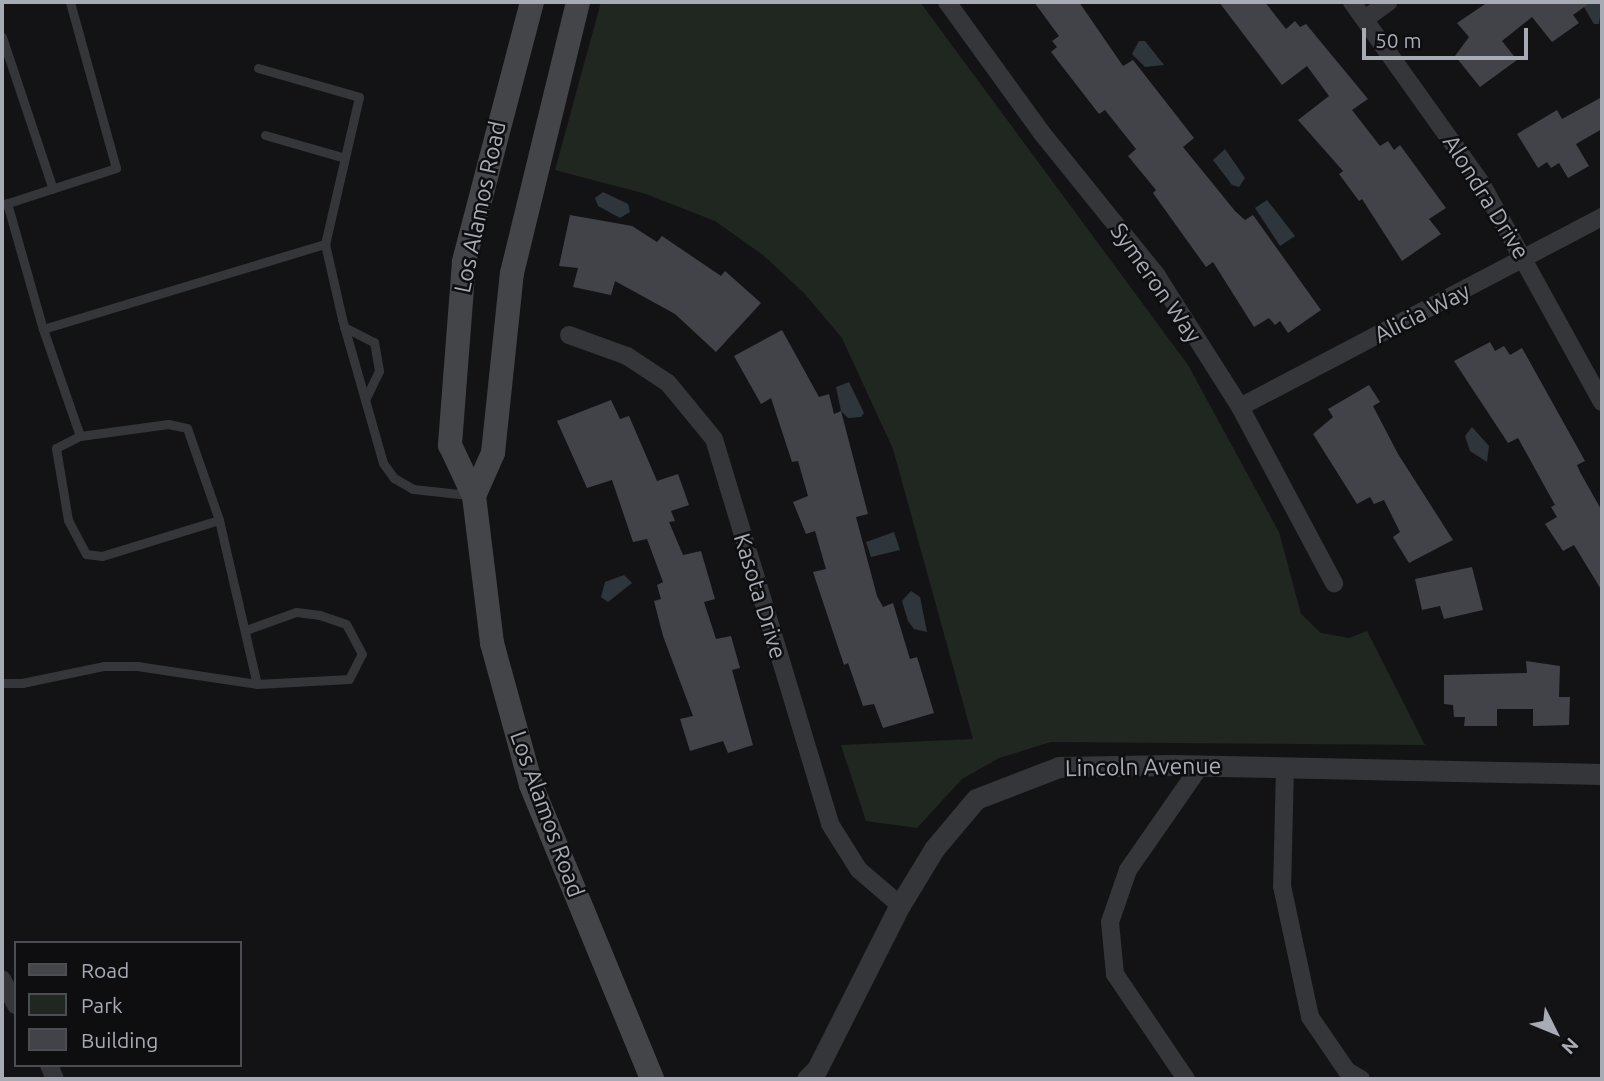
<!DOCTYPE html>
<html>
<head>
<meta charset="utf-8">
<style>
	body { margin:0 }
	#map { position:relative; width:1604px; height:1081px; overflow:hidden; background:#131315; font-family:Ubuntu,sans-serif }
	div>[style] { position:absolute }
	.green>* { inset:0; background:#202720 }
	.water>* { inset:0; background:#2e363c }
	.building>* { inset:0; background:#424348 }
	.service>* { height:9px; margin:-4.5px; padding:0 4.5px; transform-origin:4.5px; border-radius:4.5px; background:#353639 }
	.minor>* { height:18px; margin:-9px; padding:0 9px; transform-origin:9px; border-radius:9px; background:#353639 }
	.tertiary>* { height:21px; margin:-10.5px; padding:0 10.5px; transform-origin:10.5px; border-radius:10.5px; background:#353639 }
	.secondary>* { height:24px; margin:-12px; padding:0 12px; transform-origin:12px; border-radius:12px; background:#434549 }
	span { translate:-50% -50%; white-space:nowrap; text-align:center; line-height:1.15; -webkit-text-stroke:5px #0e0e10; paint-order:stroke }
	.street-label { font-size:23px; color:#a6abb4 }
	.frame { position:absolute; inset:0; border:4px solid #a6abb4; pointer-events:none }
	.legend { position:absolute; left:14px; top:941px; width:228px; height:126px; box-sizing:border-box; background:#0e0e10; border:2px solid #4b4d52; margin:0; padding:9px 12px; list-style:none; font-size:21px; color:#a6abb4 }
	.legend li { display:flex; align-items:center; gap:14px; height:35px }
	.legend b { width:35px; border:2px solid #4b4d52 }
	.north { position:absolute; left:1520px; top:997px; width:70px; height:70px; -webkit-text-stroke:5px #0e0e10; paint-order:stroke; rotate:133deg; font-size:19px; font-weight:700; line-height:28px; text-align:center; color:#a6abb4 }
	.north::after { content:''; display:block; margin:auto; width:24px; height:32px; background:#a6abb4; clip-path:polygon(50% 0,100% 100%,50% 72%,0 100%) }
	.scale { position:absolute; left:1362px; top:28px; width:166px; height:32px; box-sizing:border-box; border:4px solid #a6abb4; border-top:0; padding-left:9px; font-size:21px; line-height:24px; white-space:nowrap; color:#a6abb4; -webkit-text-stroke:5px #0e0e10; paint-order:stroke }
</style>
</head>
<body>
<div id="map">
	<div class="green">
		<div style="clip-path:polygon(601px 2px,920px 2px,1188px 365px,1279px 532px,1301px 614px,1321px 633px,1349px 638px,1367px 631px,1425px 745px,1051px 742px,999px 758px,962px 779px,917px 828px,866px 821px,841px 745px,973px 739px,893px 449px,842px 338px,804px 293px,763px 255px,715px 221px,646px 194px,555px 170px)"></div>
	</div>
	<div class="water">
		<div style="clip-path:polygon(1581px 2px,1602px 2px,1599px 24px,1594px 24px)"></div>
		<div style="clip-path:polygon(1139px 41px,1145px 41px,1164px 65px,1145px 67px,1132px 54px)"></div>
		<div style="clip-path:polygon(1225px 149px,1245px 178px,1239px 187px,1232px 185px,1213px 160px)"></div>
		<div style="clip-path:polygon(603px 192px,628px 204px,630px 212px,620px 218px,598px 206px,595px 198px)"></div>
		<div style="clip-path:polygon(1267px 200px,1295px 236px,1280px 246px,1255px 208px)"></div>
		<div style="clip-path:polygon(849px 382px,864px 413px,861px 417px,848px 418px,841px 411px,836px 387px)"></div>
		<div style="clip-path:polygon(1472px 427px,1489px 446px,1487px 462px,1470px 451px,1465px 436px)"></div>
		<div style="clip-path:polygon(894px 532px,900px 550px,871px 557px,866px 542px)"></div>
		<div style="clip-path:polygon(624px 575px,632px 583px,608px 602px,601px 597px,605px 582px)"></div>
		<div style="clip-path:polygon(911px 591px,920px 597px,927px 632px,914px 629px,908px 621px,902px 601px)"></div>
	</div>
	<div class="building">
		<div style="clip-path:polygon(1034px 2px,1079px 2px,1123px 66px,1133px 60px,1194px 138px,1183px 147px,1235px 211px,1245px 220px,1253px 215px,1321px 310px,1288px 333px,1280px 321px,1275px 325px,1269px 318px,1254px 327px,1213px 262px,1206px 267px,1153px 193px,1156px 190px,1128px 156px,1136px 149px,1105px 110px,1099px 114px,1051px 52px,1057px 47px,1052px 41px,1059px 36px)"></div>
		<div style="clip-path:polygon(1219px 2px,1265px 2px,1286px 29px,1295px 21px,1300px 27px,1306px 24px,1368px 99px,1352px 110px,1380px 146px,1388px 141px,1394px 150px,1400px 145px,1446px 208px,1429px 219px,1441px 234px,1402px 261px,1362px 199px,1359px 201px,1339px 174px,1343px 171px,1298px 120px,1329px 96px,1307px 66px,1282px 85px)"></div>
		<div style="clip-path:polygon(1488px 2px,1591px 2px,1573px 15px,1579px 23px,1552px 42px,1532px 17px,1502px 41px,1517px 60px,1480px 87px,1455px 56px,1469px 37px,1457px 23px)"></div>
		<div style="clip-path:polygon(1602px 97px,1602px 129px,1576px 144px,1589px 166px,1568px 178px,1559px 163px,1551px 168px,1547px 162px,1538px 168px,1517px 134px,1557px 110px,1562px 119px)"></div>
		<div style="clip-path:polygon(570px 215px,632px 226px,657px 242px,662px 236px,721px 276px,725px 271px,761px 303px,716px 352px,675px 314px,615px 281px,611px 295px,573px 287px,578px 268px,559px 266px)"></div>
		<div style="clip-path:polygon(782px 330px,819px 397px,829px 394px,834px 414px,841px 411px,868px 514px,856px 517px,877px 596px,883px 607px,893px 603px,910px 659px,917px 657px,934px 713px,883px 728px,874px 704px,863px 706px,848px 663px,844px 665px,813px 572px,826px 569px,815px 531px,806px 534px,793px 502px,808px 496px,798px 461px,792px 462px,771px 398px,761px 404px,734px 356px)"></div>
		<div style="clip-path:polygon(1490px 342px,1495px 351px,1504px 346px,1510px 355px,1522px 348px,1585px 461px,1577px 465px,1580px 472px,1602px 511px,1602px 591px,1574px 545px,1563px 551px,1545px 524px,1557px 517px,1551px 507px,1555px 505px,1518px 438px,1508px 443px,1454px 361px)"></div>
		<div style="clip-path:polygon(1369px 385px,1380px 402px,1373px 406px,1398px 454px,1453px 540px,1409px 563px,1393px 537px,1400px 532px,1384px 500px,1374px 504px,1370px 497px,1357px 504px,1313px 434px,1333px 417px,1328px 409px)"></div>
		<div style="clip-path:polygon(611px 400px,620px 419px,629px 416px,657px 481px,678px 474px,689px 505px,671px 511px,675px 521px,669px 522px,683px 555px,701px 551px,715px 599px,704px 602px,716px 639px,731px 636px,740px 668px,732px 670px,753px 745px,728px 753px,723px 741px,690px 751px,680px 719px,693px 716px,663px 636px,654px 601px,661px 599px,657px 585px,663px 582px,647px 539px,633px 542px,612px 480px,587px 488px,557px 421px)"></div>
		<div style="clip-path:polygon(1472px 567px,1483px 610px,1444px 619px,1440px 606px,1422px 610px,1415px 579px)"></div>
		<div style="clip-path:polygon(1526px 661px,1560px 666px,1559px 697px,1570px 697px,1569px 725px,1533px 726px,1533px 709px,1497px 709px,1497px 726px,1464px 726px,1465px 717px,1454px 717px,1453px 705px,1444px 704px,1444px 675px,1527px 673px)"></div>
	</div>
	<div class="service">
		<div style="left:2px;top:37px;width:160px;rotate:71.5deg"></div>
		<div style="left:258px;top:68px;width:105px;rotate:16deg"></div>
		<div style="left:359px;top:97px;width:151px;rotate:103deg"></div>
		<div style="left:325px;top:244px;width:77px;rotate:77.2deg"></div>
		<div style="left:342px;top:319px;width:150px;rotate:74.1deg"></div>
		<div style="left:383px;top:463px;width:19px;rotate:54deg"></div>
		<div style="left:394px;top:478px;width:22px;rotate:30deg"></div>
		<div style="left:413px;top:489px;width:56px;rotate:6.1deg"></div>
		<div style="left:265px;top:135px;width:83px;rotate:16deg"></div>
		<div style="left:7px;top:203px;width:131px;rotate:74.1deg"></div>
		<div style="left:2px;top:205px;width:120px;rotate:-18deg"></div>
		<div style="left:116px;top:168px;width:172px;rotate:-105.5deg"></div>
		<div style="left:344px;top:327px;width:34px;rotate:27deg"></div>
		<div style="left:374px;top:342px;width:29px;rotate:80deg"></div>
		<div style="left:379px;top:371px;width:32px;rotate:116deg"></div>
		<div style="left:80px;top:436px;width:89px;rotate:-7.8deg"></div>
		<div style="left:168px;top:424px;width:19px;rotate:12deg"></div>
		<div style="left:187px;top:428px;width:97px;rotate:70.8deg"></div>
		<div style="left:219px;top:520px;width:122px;rotate:162.9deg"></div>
		<div style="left:102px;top:556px;width:16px;rotate:-173deg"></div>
		<div style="left:86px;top:554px;width:38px;rotate:-118deg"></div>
		<div style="left:68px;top:520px;width:73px;rotate:-99.5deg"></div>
		<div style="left:56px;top:448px;width:27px;rotate:-27deg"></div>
		<div style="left:80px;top:436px;width:113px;rotate:-109.1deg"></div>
		<div style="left:43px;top:329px;width:295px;rotate:-16.8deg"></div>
		<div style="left:219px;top:520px;width:168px;rotate:77deg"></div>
		<div style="left:257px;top:684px;width:92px;rotate:-3.1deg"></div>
		<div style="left:349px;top:679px;width:28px;rotate:-63deg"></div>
		<div style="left:362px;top:654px;width:34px;rotate:-118deg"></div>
		<div style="left:346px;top:624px;width:28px;rotate:-161deg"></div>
		<div style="left:320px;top:615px;width:24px;rotate:-173deg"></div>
		<div style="left:296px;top:612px;width:53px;rotate:160.2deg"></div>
		<div style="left:2px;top:683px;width:20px"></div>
		<div style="left:22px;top:683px;width:84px;rotate:-11.7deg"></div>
		<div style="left:104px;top:666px;width:33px"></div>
		<div style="left:137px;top:666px;width:121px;rotate:8.5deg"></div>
	</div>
	<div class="minor">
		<div style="left:947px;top:2px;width:160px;rotate:54.1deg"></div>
		<div style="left:1041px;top:132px;width:185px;rotate:51.1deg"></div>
		<div style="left:1157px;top:276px;width:155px;rotate:57.6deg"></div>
		<div style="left:1240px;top:407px;width:200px;rotate:61.9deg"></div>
		<div style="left:1352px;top:2px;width:222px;rotate:54.5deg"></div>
		<div style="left:1481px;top:183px;width:250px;rotate:61.1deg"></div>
		<div style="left:1365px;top:19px;width:29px;rotate:-36deg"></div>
		<div style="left:569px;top:335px;width:62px;rotate:19.9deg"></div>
		<div style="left:627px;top:356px;width:49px;rotate:33.4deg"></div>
		<div style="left:668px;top:383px;width:72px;rotate:50.6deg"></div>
		<div style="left:714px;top:439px;width:402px;rotate:73.2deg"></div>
		<div style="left:830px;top:824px;width:54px;rotate:57.8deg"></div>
		<div style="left:859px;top:870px;width:54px;rotate:40.5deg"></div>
		<div style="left:1240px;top:407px;width:409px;rotate:-27.7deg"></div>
		<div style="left:1285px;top:767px;width:119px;rotate:91.4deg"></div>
		<div style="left:1282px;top:886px;width:134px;rotate:77.9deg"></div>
		<div style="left:1310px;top:1017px;width:65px;rotate:55.6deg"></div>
		<div style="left:1347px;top:1071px;width:16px;rotate:30deg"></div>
		<div style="left:2px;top:979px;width:30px;rotate:62deg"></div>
		<div style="left:49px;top:1065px;width:15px;rotate:67deg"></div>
		<div style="left:1186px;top:1079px;width:127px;rotate:-124.1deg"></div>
		<div style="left:1115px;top:974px;width:52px;rotate:-95.5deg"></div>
		<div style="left:1110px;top:922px;width:55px;rotate:-70.9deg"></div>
		<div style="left:1128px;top:870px;width:128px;rotate:-55.2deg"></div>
	</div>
	<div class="tertiary">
		<div style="left:807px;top:1079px;width:14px;rotate:-45deg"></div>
		<div style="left:817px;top:1069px;width:184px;rotate:-63.2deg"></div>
		<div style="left:900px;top:905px;width:66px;rotate:-58.7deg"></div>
		<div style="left:934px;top:849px;width:65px;rotate:-50deg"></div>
		<div style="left:976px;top:799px;width:89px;rotate:-21.1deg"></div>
		<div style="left:1059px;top:767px;width:114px;rotate:-1deg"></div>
		<div style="left:1173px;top:765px;width:429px;rotate:1.2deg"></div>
	</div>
	<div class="secondary">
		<div style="left:532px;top:2px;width:269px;rotate:104.7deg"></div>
		<div style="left:464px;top:262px;width:184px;rotate:94.4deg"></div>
		<div style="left:450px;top:445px;width:56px;rotate:64.8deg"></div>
		<div style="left:474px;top:496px;width:148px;rotate:83deg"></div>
		<div style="left:492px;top:643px;width:147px;rotate:74.6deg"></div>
		<div style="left:531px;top:785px;width:318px;rotate:67.6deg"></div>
		<div style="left:474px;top:496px;width:47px;rotate:-66.2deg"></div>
		<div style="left:493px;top:453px;width:181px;rotate:-84deg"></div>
		<div style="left:512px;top:273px;width:279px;rotate:-76.3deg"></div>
	</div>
	<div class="street-label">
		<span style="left:1486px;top:197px;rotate:58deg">Alondra Drive</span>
		<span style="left:480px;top:207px;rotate:-78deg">Los Alamos Road</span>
		<span style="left:1156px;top:283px;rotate:55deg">Symeron Way</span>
		<span style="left:1422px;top:313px;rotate:-27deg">Alicia Way</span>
		<span style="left:760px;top:596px;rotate:73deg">Kasota Drive</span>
		<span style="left:1143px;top:767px;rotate:-1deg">Lincoln Avenue</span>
		<span style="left:547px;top:814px;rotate:70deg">Los Alamos Road</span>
	</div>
	<div class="frame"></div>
	<ul class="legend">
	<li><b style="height:9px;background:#434549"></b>Road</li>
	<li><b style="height:19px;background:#202720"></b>Park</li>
	<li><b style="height:19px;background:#424348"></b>Building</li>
	</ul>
	<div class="north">N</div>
	<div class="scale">50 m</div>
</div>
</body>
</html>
